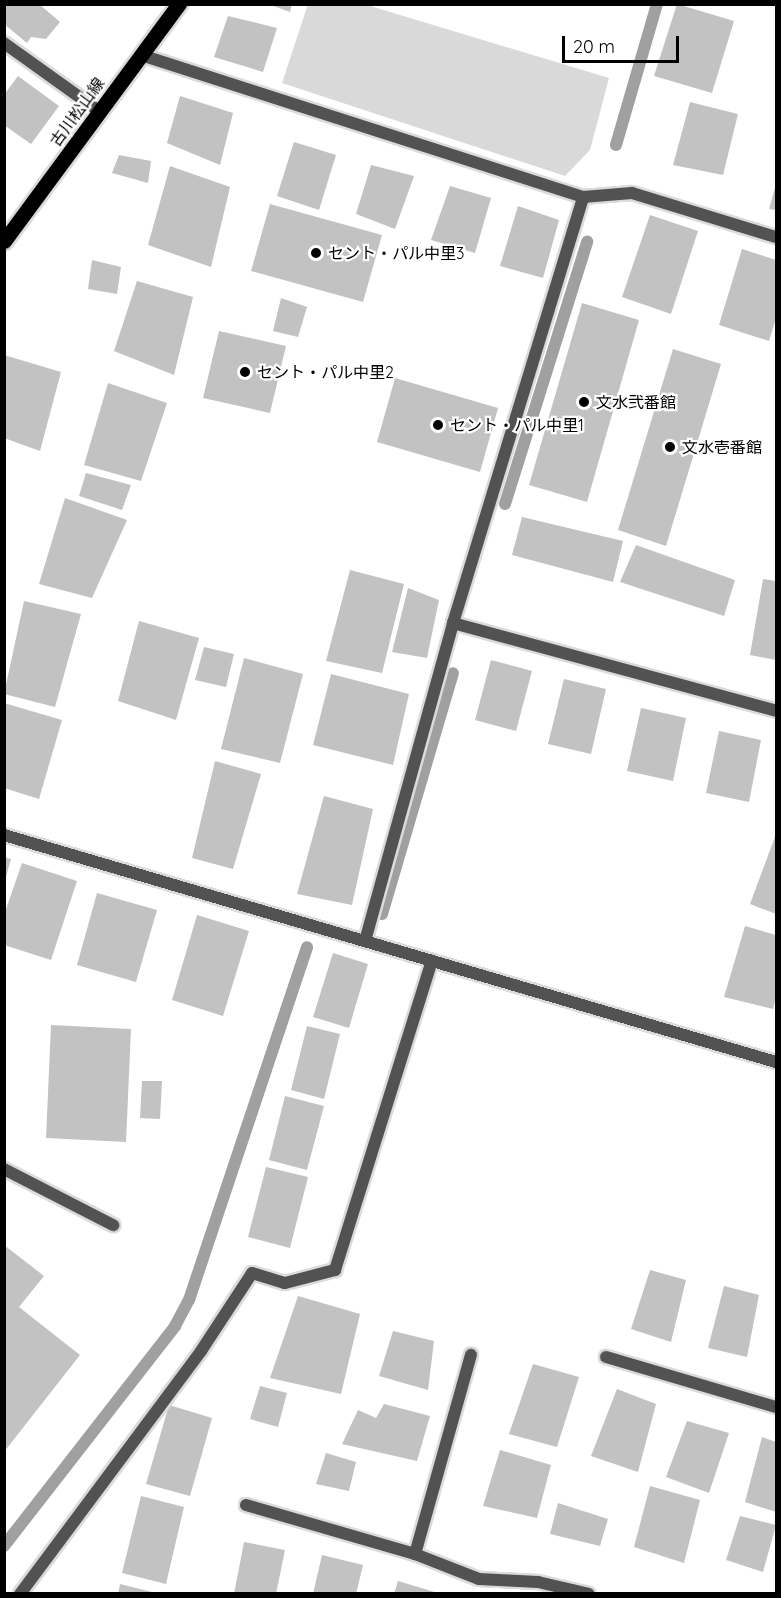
<!DOCTYPE html>
<html>
<head>
<meta charset="utf-8">
<style>
	body { margin:0 }
	#map { position:relative; width:781px; height:1598px; overflow:hidden; background:#fff; font-family:Quicksand,"Noto Sans JP",sans-serif }
	div>[style] { position:absolute }
	.green>* { inset:0; background:#d9d9d9 }
	.stream>* { height:12px; margin:-6px; padding:0 6px; transform-origin:6px; border-radius:6px; background:#a0a0a0 }
	.building>* { inset:0; background:#c2c2c2 }
	.roads { filter:drop-shadow(2px 0 #dbdbdb) drop-shadow(-2px 0 #dbdbdb) drop-shadow(0 2px #dbdbdb) drop-shadow(0 -2px #dbdbdb) }
	.lane>* { height:12px; margin:-6px; padding:0 6px; transform-origin:6px; border-radius:6px; background:#525252 }
	.street>* { height:12px; margin:-6px; padding:0 6px; transform-origin:6px; border-radius:6px; background:#525252 }
	.primary>* { height:15px; margin:-7.5px; padding:0 7.5px; transform-origin:7.5px; border-radius:7.5px; background:#000 }
	.dots>* { width:16px; height:16px; translate:-50% -50%; box-sizing:border-box; border:3px solid #fff; border-radius:50% }
	span { translate:-50% -50%; white-space:nowrap; text-align:center; line-height:1.15; -webkit-text-stroke:4.5px #fff; paint-order:stroke }
	.street-label { font-size:16px; color:#000 }
	.poi-label { font-size:16px; color:#000 }
	.left { translate:0 -50%; text-align:left }
	.frame { position:absolute; inset:0; border:6px solid #000; pointer-events:none }
	.scale { position:absolute; left:562px; top:36px; width:117px; height:27px; box-sizing:border-box; border:3px solid #000; border-top:0; padding-left:8px; font-size:18px; line-height:21px; white-space:nowrap; color:#000; -webkit-text-stroke:4px #fff; paint-order:stroke }
</style>
</head>
<body>
<div id="map">
	<div class="green">
		<div style="clip-path:polygon(308px 4px,367px 5px,609px 78px,590px 150px,565px 176px,282px 83px)"></div>
	</div>
	<div class="stream">
		<div style="left:616px;top:145px;width:147px;rotate:-73.8deg"></div>
		<div style="left:505px;top:504px;width:275px;rotate:-72.6deg"></div>
		<div style="left:382px;top:914px;width:251px;rotate:-73.6deg"></div>
		<div style="left:4px;top:1546px;width:279px;rotate:-52.1deg"></div>
		<div style="left:175px;top:1326px;width:30px;rotate:-62deg"></div>
		<div style="left:189px;top:1300px;width:372px;rotate:-71.5deg"></div>
	</div>
	<div class="building">
		<div style="clip-path:polygon(4px 4px,39px 4px,60px 22px,46px 39px,31px 37px,27px 43px,4px 24px)"></div>
		<div style="clip-path:polygon(268px 4px,292px 4px,290px 12px)"></div>
		<div style="clip-path:polygon(677px 4px,734px 21px,712px 93px,654px 76px)"></div>
		<div style="clip-path:polygon(228px 16px,277px 28px,263px 72px,214px 57px)"></div>
		<div style="clip-path:polygon(18px 76px,59px 106px,31px 144px,4px 125px,4px 95px)"></div>
		<div style="clip-path:polygon(180px 96px,233px 113px,220px 165px,167px 143px)"></div>
		<div style="clip-path:polygon(690px 102px,738px 114px,723px 175px,673px 165px)"></div>
		<div style="clip-path:polygon(294px 142px,336px 155px,319px 210px,277px 196px)"></div>
		<div style="clip-path:polygon(119px 155px,151px 161px,148px 183px,112px 173px)"></div>
		<div style="clip-path:polygon(371px 165px,414px 176px,395px 229px,356px 214px)"></div>
		<div style="clip-path:polygon(170px 166px,230px 187px,211px 267px,148px 245px)"></div>
		<div style="clip-path:polygon(776px 184px,776px 210px,769px 209px)"></div>
		<div style="clip-path:polygon(450px 186px,491px 198px,475px 253px,431px 240px)"></div>
		<div style="clip-path:polygon(270px 204px,382px 235px,363px 302px,251px 271px)"></div>
		<div style="clip-path:polygon(518px 206px,559px 220px,543px 278px,500px 266px)"></div>
		<div style="clip-path:polygon(650px 215px,698px 231px,671px 314px,622px 297px)"></div>
		<div style="clip-path:polygon(742px 249px,776px 260px,776px 318px,769px 341px,719px 325px)"></div>
		<div style="clip-path:polygon(92px 260px,121px 267px,117px 294px,88px 289px)"></div>
		<div style="clip-path:polygon(137px 281px,193px 297px,174px 375px,114px 351px)"></div>
		<div style="clip-path:polygon(281px 298px,307px 307px,298px 337px,273px 331px)"></div>
		<div style="clip-path:polygon(582px 303px,639px 320px,587px 502px,529px 485px)"></div>
		<div style="clip-path:polygon(219px 331px,286px 346px,270px 413px,203px 398px)"></div>
		<div style="clip-path:polygon(673px 349px,721px 364px,666px 546px,618px 530px)"></div>
		<div style="clip-path:polygon(4px 355px,61px 372px,40px 451px,4px 438px)"></div>
		<div style="clip-path:polygon(395px 378px,498px 408px,480px 472px,377px 442px)"></div>
		<div style="clip-path:polygon(108px 383px,167px 403px,141px 481px,84px 465px)"></div>
		<div style="clip-path:polygon(86px 473px,131px 485px,122px 510px,79px 496px)"></div>
		<div style="clip-path:polygon(65px 498px,127px 520px,92px 598px,39px 584px)"></div>
		<div style="clip-path:polygon(522px 517px,623px 541px,613px 582px,512px 555px)"></div>
		<div style="clip-path:polygon(636px 545px,735px 580px,724px 616px,620px 582px)"></div>
		<div style="clip-path:polygon(350px 570px,404px 584px,382px 673px,326px 661px)"></div>
		<div style="clip-path:polygon(763px 579px,776px 581px,776px 660px,750px 655px)"></div>
		<div style="clip-path:polygon(408px 588px,439px 600px,427px 658px,392px 652px)"></div>
		<div style="clip-path:polygon(24px 601px,81px 614px,55px 707px,4px 694px)"></div>
		<div style="clip-path:polygon(139px 621px,199px 638px,176px 720px,118px 701px)"></div>
		<div style="clip-path:polygon(204px 647px,234px 654px,226px 687px,195px 680px)"></div>
		<div style="clip-path:polygon(244px 658px,303px 674px,280px 763px,221px 749px)"></div>
		<div style="clip-path:polygon(491px 660px,532px 671px,516px 731px,475px 720px)"></div>
		<div style="clip-path:polygon(331px 674px,409px 694px,393px 765px,313px 745px)"></div>
		<div style="clip-path:polygon(564px 679px,606px 689px,591px 754px,548px 744px)"></div>
		<div style="clip-path:polygon(4px 703px,62px 720px,39px 799px,4px 788px)"></div>
		<div style="clip-path:polygon(641px 708px,686px 718px,673px 781px,627px 771px)"></div>
		<div style="clip-path:polygon(719px 731px,761px 740px,749px 802px,706px 793px)"></div>
		<div style="clip-path:polygon(215px 761px,261px 774px,233px 869px,192px 858px)"></div>
		<div style="clip-path:polygon(324px 796px,373px 809px,352px 905px,297px 894px)"></div>
		<div style="clip-path:polygon(776px 834px,776px 914px,750px 904px)"></div>
		<div style="clip-path:polygon(4px 857px,11px 859px,5px 880px,4px 880px)"></div>
		<div style="clip-path:polygon(22px 863px,77px 881px,51px 960px,4px 945px,4px 915px)"></div>
		<div style="clip-path:polygon(97px 893px,157px 910px,136px 982px,77px 965px)"></div>
		<div style="clip-path:polygon(197px 915px,249px 931px,223px 1016px,172px 1000px)"></div>
		<div style="clip-path:polygon(745px 926px,776px 935px,776px 997px,773px 1009px,724px 997px)"></div>
		<div style="clip-path:polygon(333px 953px,368px 964px,349px 1028px,313px 1017px)"></div>
		<div style="clip-path:polygon(51px 1025px,131px 1029px,126px 1142px,46px 1138px)"></div>
		<div style="clip-path:polygon(307px 1026px,340px 1034px,324px 1099px,291px 1090px)"></div>
		<div style="clip-path:polygon(142px 1081px,162px 1081px,160px 1119px,140px 1118px)"></div>
		<div style="clip-path:polygon(285px 1096px,324px 1106px,307px 1170px,269px 1160px)"></div>
		<div style="clip-path:polygon(266px 1167px,308px 1177px,290px 1248px,248px 1237px)"></div>
		<div style="clip-path:polygon(4px 1245px,44px 1276px,19px 1307px,80px 1355px,4px 1452px)"></div>
		<div style="clip-path:polygon(650px 1270px,686px 1280px,671px 1342px,631px 1329px)"></div>
		<div style="clip-path:polygon(724px 1286px,759px 1295px,747px 1357px,708px 1348px)"></div>
		<div style="clip-path:polygon(298px 1296px,360px 1314px,341px 1394px,270px 1378px)"></div>
		<div style="clip-path:polygon(393px 1331px,434px 1341px,428px 1390px,379px 1376px)"></div>
		<div style="clip-path:polygon(533px 1364px,579px 1377px,557px 1447px,509px 1434px)"></div>
		<div style="clip-path:polygon(260px 1386px,287px 1393px,278px 1427px,250px 1419px)"></div>
		<div style="clip-path:polygon(617px 1389px,656px 1404px,638px 1472px,591px 1456px)"></div>
		<div style="clip-path:polygon(384px 1404px,430px 1416px,417px 1461px,342px 1444px,358px 1410px,376px 1418px)"></div>
		<div style="clip-path:polygon(169px 1405px,212px 1418px,190px 1496px,146px 1484px)"></div>
		<div style="clip-path:polygon(687px 1421px,729px 1433px,709px 1493px,666px 1477px)"></div>
		<div style="clip-path:polygon(762px 1437px,776px 1442px,776px 1512px,745px 1502px)"></div>
		<div style="clip-path:polygon(500px 1450px,551px 1465px,537px 1518px,483px 1506px)"></div>
		<div style="clip-path:polygon(326px 1453px,356px 1462px,349px 1491px,316px 1484px)"></div>
		<div style="clip-path:polygon(650px 1486px,700px 1500px,684px 1563px,634px 1547px)"></div>
		<div style="clip-path:polygon(141px 1496px,184px 1507px,166px 1584px,122px 1573px)"></div>
		<div style="clip-path:polygon(558px 1503px,608px 1519px,600px 1546px,550px 1534px)"></div>
		<div style="clip-path:polygon(740px 1516px,776px 1525px,763px 1572px,726px 1560px)"></div>
		<div style="clip-path:polygon(244px 1542px,285px 1550px,276px 1594px,234px 1594px)"></div>
		<div style="clip-path:polygon(322px 1555px,363px 1565px,356px 1594px,313px 1594px)"></div>
		<div style="clip-path:polygon(398px 1581px,438px 1593px,438px 1594px,394px 1594px)"></div>
		<div style="clip-path:polygon(120px 1584px,156px 1593px,156px 1594px,118px 1594px)"></div>
	</div>
	<div class="roads">
		<div class="lane">
			<div style="left:453px;top:623px;width:335px;rotate:15.2deg"></div>
			<div style="left:20px;top:1594px;width:303px;rotate:-53.3deg"></div>
			<div style="left:201px;top:1351px;width:93px;rotate:-56.8deg"></div>
			<div style="left:252px;top:1273px;width:34px;rotate:17deg"></div>
			<div style="left:285px;top:1283px;width:52px;rotate:-14.6deg"></div>
			<div style="left:335px;top:1270px;width:324px;rotate:-72.6deg"></div>
		</div>
		<div class="street">
			<div style="left:4px;top:43px;width:117px;rotate:35.6deg"></div>
			<div style="left:141px;top:55px;width:464px;rotate:17.8deg"></div>
			<div style="left:583px;top:197px;width:49px;rotate:-4.7deg"></div>
			<div style="left:632px;top:193px;width:151px;rotate:17deg"></div>
			<div style="left:4px;top:835px;width:805px;rotate:16.39deg"></div>
			<div style="left:365px;top:941px;width:330px;rotate:-74.5deg"></div>
			<div style="left:453px;top:623px;width:445px;rotate:-73deg"></div>
			<div style="left:4px;top:1169px;width:123px;rotate:27.2deg"></div>
			<div style="left:606px;top:1357px;width:177px;rotate:16.4deg"></div>
			<div style="left:246px;top:1505px;width:176px;rotate:16.2deg"></div>
			<div style="left:415px;top:1554px;width:69px;rotate:21.3deg"></div>
			<div style="left:479px;top:1579px;width:59px;rotate:2.9deg"></div>
			<div style="left:538px;top:1582px;width:52px;rotate:13.2deg"></div>
			<div style="left:415px;top:1554px;width:207px;rotate:-74.3deg"></div>
		</div>
		<div class="primary">
			<div style="left:4px;top:241px;width:295px;rotate:-53.6deg"></div>
		</div>
	</div>
	<div class="dots">
		<div style="left:316px;top:253px;background:#000"></div>
		<div style="left:245px;top:372px;background:#000"></div>
		<div style="left:584px;top:402px;background:#000"></div>
		<div style="left:438px;top:425px;background:#000"></div>
		<div style="left:670px;top:447px;background:#000"></div>
	</div>
	<div class="street-label">
		<span style="left:77px;top:112px;rotate:-54deg">古川松山線</span>
	</div>
	<div class="poi-label">
		<span class="left" style="left:328px;top:253px">セント・パル中里3</span>
		<span class="left" style="left:257px;top:372px">セント・パル中里2</span>
		<span class="left" style="left:596px;top:402px">文水弐番館</span>
		<span class="left" style="left:450px;top:425px">セント・パル中里1</span>
		<span class="left" style="left:682px;top:447px">文水壱番館</span>
	</div>
	<div class="frame"></div>
	<div class="scale">20 m</div>
</div>
</body>
</html>
